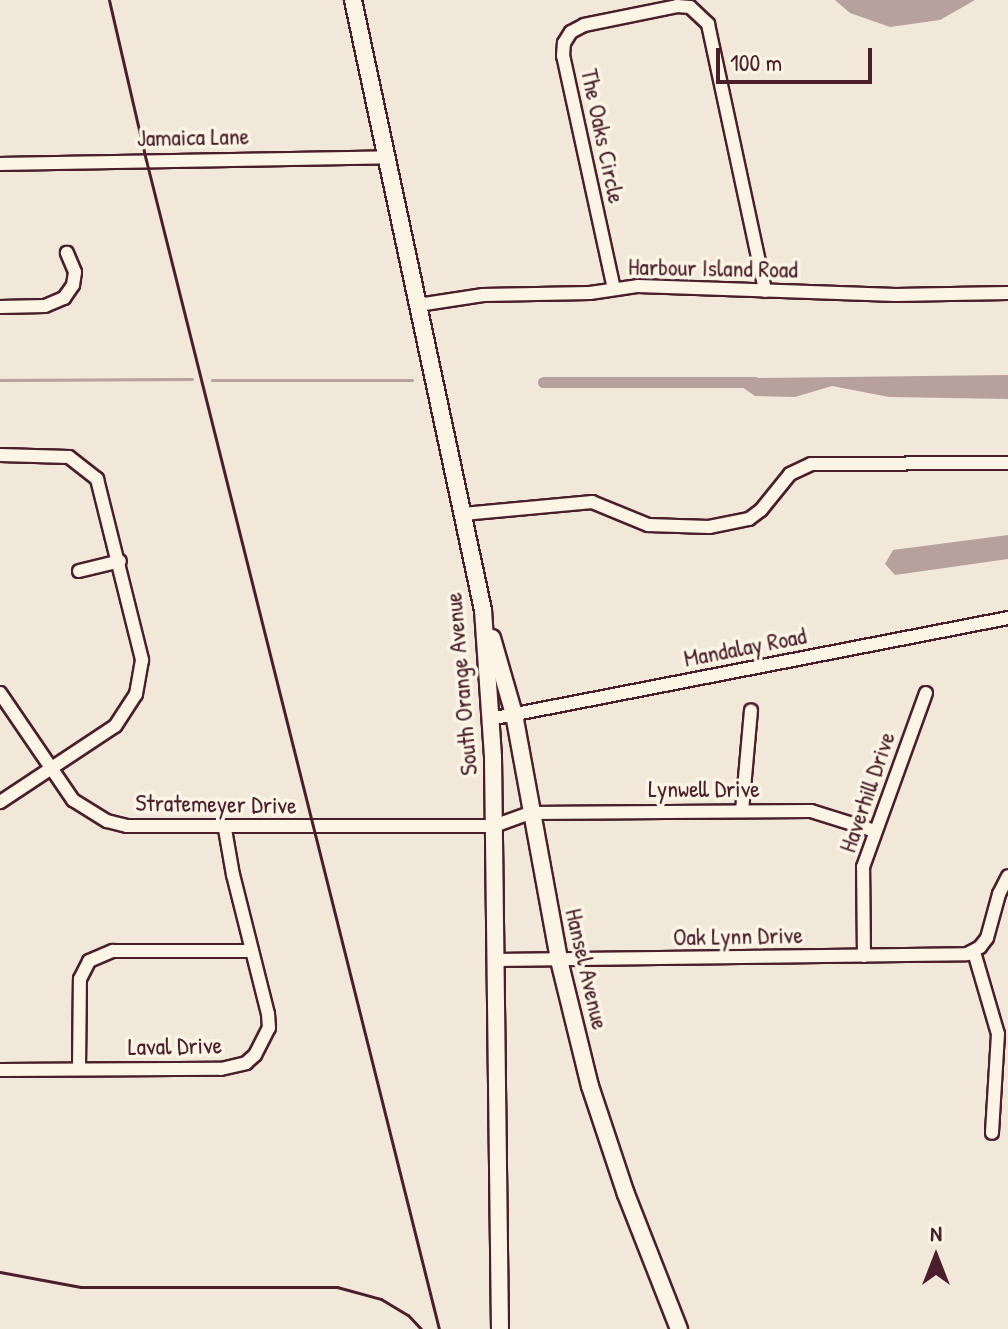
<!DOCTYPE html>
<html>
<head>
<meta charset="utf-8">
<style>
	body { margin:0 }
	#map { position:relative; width:1008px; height:1329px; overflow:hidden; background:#f1e8da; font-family:"Patrick Hand",sans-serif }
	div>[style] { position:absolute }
	.water>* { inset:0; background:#b6a19c }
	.stream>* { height:3px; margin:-1.5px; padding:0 1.5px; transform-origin:1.5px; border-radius:1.5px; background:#b6a19c }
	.canal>* { height:11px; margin:-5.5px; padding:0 5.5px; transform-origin:5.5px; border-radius:5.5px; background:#b6a19c }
	.roads { filter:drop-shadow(2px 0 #4a1f2b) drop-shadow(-2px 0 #4a1f2b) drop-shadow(0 2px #4a1f2b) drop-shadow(0 -2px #4a1f2b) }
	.minor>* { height:12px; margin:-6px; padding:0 6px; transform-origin:6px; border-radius:6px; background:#fcf5e5 }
	.major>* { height:16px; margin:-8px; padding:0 8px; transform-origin:8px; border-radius:8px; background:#fcf5e5 }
	.rail>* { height:3px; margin:-1.5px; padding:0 1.5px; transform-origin:1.5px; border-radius:1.5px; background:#4a1f2b }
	span { translate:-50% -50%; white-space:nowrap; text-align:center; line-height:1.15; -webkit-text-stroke:7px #fcf5e5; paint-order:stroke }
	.street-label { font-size:24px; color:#4a1f2b }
	.north { position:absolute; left:896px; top:1217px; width:80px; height:80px; -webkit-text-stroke:6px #fcf5e5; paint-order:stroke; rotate:0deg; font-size:22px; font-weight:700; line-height:32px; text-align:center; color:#4a1f2b }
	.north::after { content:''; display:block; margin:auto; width:28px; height:36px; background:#4a1f2b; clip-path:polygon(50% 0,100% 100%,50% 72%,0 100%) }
	.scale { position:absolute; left:716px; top:48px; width:156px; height:36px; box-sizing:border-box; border:4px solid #4a1f2b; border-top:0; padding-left:10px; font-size:24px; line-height:28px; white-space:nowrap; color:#4a1f2b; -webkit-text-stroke:6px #fcf5e5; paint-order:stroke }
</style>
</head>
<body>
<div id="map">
	<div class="water">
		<div style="clip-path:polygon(835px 0,975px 0,940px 20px,890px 27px,850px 13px)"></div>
		<div style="clip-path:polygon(1008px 375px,1008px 399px,889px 397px,832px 386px,795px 397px,755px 396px,742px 387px,742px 382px,748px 379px,761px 378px)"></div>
		<div style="clip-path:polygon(1008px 535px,1008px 559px,895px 575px,885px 564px,893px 550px)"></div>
	</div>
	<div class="stream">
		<div style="left:0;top:380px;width:192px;rotate:-0.3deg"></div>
		<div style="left:212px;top:380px;width:200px"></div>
	</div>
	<div class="canal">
		<div style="left:543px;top:382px;width:212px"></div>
	</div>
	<div class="roads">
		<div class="minor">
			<div style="left:0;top:164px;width:387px;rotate:-1deg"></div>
			<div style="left:614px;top:289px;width:239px;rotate:-102.3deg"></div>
			<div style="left:563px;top:56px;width:13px;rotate:-86deg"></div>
			<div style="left:564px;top:43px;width:13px;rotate:-58deg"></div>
			<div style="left:571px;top:32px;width:15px;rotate:-28deg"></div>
			<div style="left:584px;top:25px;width:95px;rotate:-11.5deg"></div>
			<div style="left:677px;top:6px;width:13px;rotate:4deg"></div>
			<div style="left:690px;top:7px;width:25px;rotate:43deg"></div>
			<div style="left:708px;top:24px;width:273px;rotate:77.9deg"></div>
			<div style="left:418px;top:305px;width:66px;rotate:-8.7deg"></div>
			<div style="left:483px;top:295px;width:107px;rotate:-1.1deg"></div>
			<div style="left:590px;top:293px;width:49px;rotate:-8.3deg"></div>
			<div style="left:638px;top:286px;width:258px;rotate:2deg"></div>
			<div style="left:896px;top:295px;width:112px;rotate:-1deg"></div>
			<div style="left:0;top:307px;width:45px;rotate:-1.3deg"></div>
			<div style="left:45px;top:306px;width:21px;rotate:-23deg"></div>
			<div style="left:64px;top:298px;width:16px;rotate:-55deg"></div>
			<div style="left:73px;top:285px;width:13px;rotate:-81deg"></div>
			<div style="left:75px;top:272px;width:21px;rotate:-113deg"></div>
			<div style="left:0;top:455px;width:69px;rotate:1.7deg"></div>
			<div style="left:69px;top:457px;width:36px;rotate:38deg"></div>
			<div style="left:97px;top:479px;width:187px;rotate:76deg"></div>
			<div style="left:142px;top:660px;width:35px;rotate:100deg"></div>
			<div style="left:136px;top:694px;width:38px;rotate:123deg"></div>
			<div style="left:115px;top:726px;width:138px;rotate:146.5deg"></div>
			<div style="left:463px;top:514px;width:130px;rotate:-5.3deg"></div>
			<div style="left:592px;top:502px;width:61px;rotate:22.3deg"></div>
			<div style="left:648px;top:525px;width:61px;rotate:1.9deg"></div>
			<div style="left:709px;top:527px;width:41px;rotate:-11.3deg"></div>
			<div style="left:749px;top:519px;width:15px;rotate:-37deg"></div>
			<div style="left:761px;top:510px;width:46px;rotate:-51.1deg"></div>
			<div style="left:790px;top:474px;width:23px;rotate:-25deg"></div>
			<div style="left:811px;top:464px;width:197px;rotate:-0.3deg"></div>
			<div style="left:79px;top:571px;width:42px;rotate:-13.7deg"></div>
			<div style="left:0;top:693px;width:130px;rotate:55.7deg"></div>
			<div style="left:73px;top:800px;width:40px;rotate:32deg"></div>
			<div style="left:107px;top:821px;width:21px;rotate:14deg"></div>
			<div style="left:127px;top:826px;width:367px"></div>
			<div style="left:494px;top:826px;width:37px;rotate:-20deg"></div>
			<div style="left:529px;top:813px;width:282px;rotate:-0.4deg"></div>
			<div style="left:811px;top:811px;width:67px;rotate:17.4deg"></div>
			<div style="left:490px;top:719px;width:528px;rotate:-11.03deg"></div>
			<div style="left:742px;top:811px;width:101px;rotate:-84.9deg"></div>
			<div style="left:974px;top:952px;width:85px;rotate:73.7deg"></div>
			<div style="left:998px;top:1034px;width:99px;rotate:93.5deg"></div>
			<div style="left:864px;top:956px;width:89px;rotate:-90.6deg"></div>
			<div style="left:863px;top:867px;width:185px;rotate:-70.1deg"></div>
			<div style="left:495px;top:960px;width:472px;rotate:-0.7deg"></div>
			<div style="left:967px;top:954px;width:15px;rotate:-28deg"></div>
			<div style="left:980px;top:947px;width:11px;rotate:-52deg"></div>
			<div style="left:987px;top:938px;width:46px;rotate:-74.7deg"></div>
			<div style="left:999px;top:894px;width:20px;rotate:-63deg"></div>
			<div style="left:79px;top:1069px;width:90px;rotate:-89.4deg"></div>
			<div style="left:80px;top:979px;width:20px;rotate:-63deg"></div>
			<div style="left:89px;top:961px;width:26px;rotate:-23deg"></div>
			<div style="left:113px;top:951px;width:139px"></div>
			<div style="left:0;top:1070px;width:221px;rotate:-0.3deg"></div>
			<div style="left:221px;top:1069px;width:26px;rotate:-13deg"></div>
			<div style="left:246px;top:1063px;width:12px;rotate:-42deg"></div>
			<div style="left:255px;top:1055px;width:30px;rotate:-63deg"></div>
			<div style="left:269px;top:1028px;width:14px;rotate:-94deg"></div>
			<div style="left:268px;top:1014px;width:143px;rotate:-104.1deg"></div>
			<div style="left:233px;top:875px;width:47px;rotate:-99.9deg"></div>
		</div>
		<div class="major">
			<div style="left:353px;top:0;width:624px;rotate:77.97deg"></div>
			<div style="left:483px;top:610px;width:147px;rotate:86.1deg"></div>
			<div style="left:493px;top:757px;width:572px;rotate:89.3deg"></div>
			<div style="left:492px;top:638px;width:79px;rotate:73.9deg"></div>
			<div style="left:514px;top:714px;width:250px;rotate:79.6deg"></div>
			<div style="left:559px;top:960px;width:130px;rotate:76.2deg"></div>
			<div style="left:590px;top:1086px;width:114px;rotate:71.6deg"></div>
			<div style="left:626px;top:1194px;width:145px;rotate:68.6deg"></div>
		</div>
	</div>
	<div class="rail">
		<div style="left:109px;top:0;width:164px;rotate:77deg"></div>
		<div style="left:146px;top:160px;width:1205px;rotate:75.93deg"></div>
		<div style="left:0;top:1272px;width:82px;rotate:10.5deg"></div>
		<div style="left:81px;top:1287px;width:256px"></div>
		<div style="left:337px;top:1287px;width:46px;rotate:15.3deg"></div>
		<div style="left:381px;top:1299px;width:31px;rotate:31deg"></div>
		<div style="left:408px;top:1315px;width:19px;rotate:47deg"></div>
	</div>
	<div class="street-label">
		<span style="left:603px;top:136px;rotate:78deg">The Oaks Circle</span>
		<span style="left:193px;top:137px;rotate:-1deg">Jamaica Lane</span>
		<span style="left:713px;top:268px;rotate:1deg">Harbour Island Road</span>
		<span style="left:745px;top:647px;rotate:-11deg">Mandalay Road</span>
		<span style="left:461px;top:684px;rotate:-95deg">South Orange Avenue</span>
		<span style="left:704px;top:789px">Lynwell Drive</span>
		<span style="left:867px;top:792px;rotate:-71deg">Haverhill Drive</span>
		<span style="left:216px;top:804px;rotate:1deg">Stratemeyer Drive</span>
		<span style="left:738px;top:936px;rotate:-1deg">Oak Lynn Drive</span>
		<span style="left:587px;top:969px;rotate:77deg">Hansel Avenue</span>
		<span style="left:175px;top:1046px;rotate:-1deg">Laval Drive</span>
	</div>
	<div class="north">N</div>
	<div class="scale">100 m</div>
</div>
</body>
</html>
